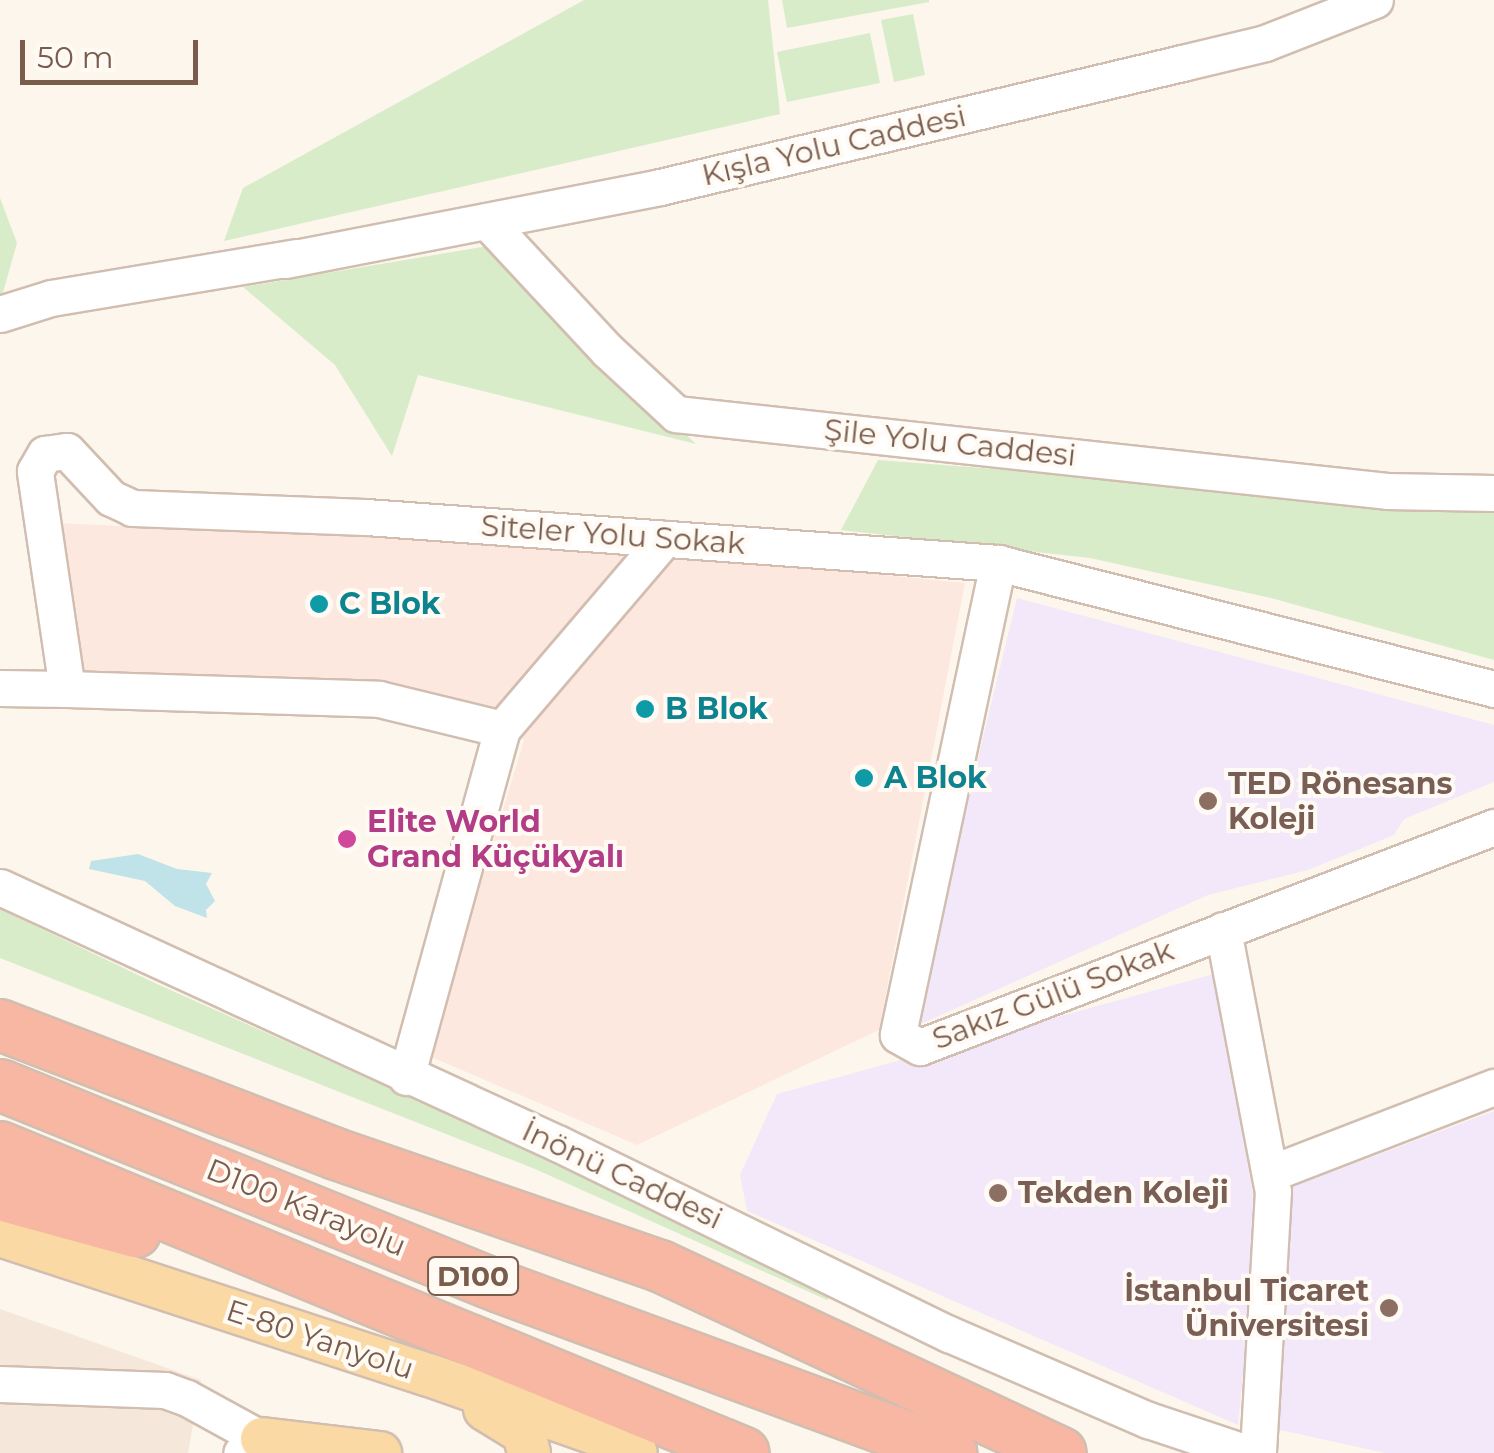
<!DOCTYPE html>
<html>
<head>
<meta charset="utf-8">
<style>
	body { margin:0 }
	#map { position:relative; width:1494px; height:1453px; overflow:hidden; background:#fdf6ec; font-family:Montserrat,sans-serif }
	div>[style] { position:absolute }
	.residential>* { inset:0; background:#f5e8da }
	.commercial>* { inset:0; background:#fde8e0 }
	.education>* { inset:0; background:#f3e8fa }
	.green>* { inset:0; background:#d8ecc9 }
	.water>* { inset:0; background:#bfe3e8 }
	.roads { filter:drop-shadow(2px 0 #d1beb0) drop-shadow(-2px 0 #d1beb0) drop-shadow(0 2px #d1beb0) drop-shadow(0 -2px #d1beb0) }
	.minor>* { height:35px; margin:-17.5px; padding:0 17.5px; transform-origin:17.5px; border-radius:17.5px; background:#fff }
	.major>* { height:42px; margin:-21px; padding:0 21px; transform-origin:21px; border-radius:21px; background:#fbd9a5 }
	.highway>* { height:50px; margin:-25px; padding:0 25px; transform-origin:25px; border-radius:25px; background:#f7b7a3 }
	.dots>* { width:28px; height:28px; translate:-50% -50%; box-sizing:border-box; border:5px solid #fffaf3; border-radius:50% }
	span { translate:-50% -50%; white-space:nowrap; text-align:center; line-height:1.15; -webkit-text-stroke:8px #fffaf3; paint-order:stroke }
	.shield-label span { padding:2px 8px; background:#fffaf3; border:2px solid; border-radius:8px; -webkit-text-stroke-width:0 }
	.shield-label { font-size:28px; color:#7a5c4d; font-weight:700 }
	.street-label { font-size:30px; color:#7a5c4d }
	.culture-label { font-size:30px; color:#0d838f; font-weight:700 }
	.left { translate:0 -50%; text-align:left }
	.education-label { font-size:30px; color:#785e54; font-weight:700 }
	.right { translate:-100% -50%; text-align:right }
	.hotel-label { font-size:30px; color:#b23c85; font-weight:700 }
	.scale { position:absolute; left:20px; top:40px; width:178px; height:45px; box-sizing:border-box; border:5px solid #7a5c4d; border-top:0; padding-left:12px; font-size:30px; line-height:35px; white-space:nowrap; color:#7a5c4d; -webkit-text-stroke:8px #fffaf3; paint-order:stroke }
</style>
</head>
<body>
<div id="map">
	<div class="residential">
		<div style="clip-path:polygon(0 1309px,201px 1380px,188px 1453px,0 1453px)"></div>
	</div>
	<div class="commercial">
		<div style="clip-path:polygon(57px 523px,624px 549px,965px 583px,879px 1030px,637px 1145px,429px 1056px,524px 740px,495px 707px,382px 684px,77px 671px)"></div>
	</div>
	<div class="education">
		<div style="clip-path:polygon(1017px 598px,1494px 725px,1494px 782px,1404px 819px,1394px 835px,1308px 870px,1208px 895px,912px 1028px)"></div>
		<div style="clip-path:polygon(1214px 974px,1258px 1222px,1238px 1425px,747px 1211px,740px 1175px,777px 1094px)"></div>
		<div style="clip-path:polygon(1494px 1111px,1494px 1453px,1385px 1453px,1276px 1429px,1292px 1187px)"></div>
	</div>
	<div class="green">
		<div style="clip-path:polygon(584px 0,768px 0,780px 114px,224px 241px,243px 188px)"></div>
		<div style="clip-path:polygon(782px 0,929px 0,929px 2px,787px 28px)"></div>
		<div style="clip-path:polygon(913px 14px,925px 75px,894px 82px,881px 20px)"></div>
		<div style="clip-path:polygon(870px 33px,880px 83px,787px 102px,777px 52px)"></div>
		<div style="clip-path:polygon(0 198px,17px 243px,0 303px)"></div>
		<div style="clip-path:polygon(488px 246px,696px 444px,418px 375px,392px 456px,335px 365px,243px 287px)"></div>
		<div style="clip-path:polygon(878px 460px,1494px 507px,1494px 660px,1271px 598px,1090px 558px,841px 530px)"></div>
		<div style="clip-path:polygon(0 909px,157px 984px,840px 1289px,827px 1300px,535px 1169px,0 958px)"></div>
	</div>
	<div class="water">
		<div style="clip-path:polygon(138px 854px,177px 869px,212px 873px,206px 884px,215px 901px,206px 910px,207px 918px,175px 906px,145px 881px,89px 869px,91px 861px)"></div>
	</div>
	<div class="roads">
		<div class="minor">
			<div style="left:487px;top:221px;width:178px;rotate:47.1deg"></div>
			<div style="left:608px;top:351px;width:93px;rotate:42.8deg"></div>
			<div style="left:676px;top:414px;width:715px;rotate:6.18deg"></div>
			<div style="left:1387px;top:491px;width:107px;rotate:1.1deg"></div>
			<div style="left:285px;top:260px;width:382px;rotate:-11deg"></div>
			<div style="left:660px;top:187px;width:537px;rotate:-13.36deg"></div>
			<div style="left:1182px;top:63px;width:85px;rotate:-13.5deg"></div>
			<div style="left:1265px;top:43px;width:118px;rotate:-21.4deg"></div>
			<div style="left:0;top:314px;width:53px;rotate:-17.4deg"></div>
			<div style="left:51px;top:298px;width:249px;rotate:-9.5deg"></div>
			<div style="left:998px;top:563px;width:482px;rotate:102deg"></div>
			<div style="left:898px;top:1035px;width:25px;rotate:29deg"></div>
			<div style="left:920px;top:1047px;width:615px;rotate:-20.97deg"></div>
			<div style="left:0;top:688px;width:67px;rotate:0.9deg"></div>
			<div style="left:67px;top:689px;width:220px;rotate:-98.4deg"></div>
			<div style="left:35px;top:471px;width:20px;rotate:-60deg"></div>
			<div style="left:45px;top:454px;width:22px;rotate:-8deg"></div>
			<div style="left:67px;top:451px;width:64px;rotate:46.9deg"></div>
			<div style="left:111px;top:498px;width:23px;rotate:25deg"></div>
			<div style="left:132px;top:508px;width:234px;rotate:2.2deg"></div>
			<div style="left:366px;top:517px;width:634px;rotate:4.16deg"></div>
			<div style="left:998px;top:563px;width:512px;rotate:14.25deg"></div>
			<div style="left:67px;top:689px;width:312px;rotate:1.8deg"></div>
			<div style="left:379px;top:699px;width:127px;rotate:13.7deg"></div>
			<div style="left:502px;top:729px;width:361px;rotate:105.4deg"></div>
			<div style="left:502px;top:729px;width:250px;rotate:-49.5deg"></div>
			<div style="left:0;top:887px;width:615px;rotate:24.69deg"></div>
			<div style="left:559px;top:1144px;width:434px;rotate:26deg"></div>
			<div style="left:949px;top:1334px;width:217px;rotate:23.4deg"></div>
			<div style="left:1148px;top:1420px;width:104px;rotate:18.4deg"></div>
			<div style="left:1223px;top:930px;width:266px;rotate:79.2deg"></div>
			<div style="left:1273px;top:1191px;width:262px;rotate:93.3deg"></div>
			<div style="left:1271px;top:1173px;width:239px;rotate:-21.1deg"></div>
			<div style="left:0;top:1384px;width:165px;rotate:2.1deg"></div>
			<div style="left:165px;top:1390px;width:23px;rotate:20deg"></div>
			<div style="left:187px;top:1398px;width:85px;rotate:28.7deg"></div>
			<div style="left:262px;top:1439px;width:25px;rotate:146deg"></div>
		</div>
		<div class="major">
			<div style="left:0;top:1235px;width:451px;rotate:18.1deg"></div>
			<div style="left:429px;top:1375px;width:181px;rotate:19.3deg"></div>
			<div style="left:600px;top:1435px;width:40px;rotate:26.6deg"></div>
			<div style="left:485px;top:1409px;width:46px;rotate:31.6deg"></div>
			<div style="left:524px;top:1433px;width:21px;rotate:76deg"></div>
			<div style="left:262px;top:1439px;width:119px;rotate:6.8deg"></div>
		</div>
		<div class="highway">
			<div style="left:0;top:1025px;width:360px;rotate:21deg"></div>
			<div style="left:336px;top:1154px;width:343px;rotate:19.1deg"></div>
			<div style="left:660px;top:1266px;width:442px;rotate:25deg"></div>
			<div style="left:0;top:1085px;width:539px;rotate:22deg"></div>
			<div style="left:500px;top:1287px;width:481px;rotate:20.2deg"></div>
			<div style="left:0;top:1147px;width:804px;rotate:22.36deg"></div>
			<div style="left:0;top:1195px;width:140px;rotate:15.3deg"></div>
		</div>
	</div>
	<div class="dots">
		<div style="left:319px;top:604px;background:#0f9aa8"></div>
		<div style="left:645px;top:709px;background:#0f9aa8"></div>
		<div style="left:864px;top:778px;background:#0f9aa8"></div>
		<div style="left:1208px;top:801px;background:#8d6e63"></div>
		<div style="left:347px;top:839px;background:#d1479c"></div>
		<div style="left:998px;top:1193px;background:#8d6e63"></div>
		<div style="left:1389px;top:1308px;background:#8d6e63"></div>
	</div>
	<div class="shield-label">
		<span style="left:473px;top:1276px">D100</span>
	</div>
	<div class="street-label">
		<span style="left:834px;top:146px;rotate:-13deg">Kışla Yolu Caddesi</span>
		<span style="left:950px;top:443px;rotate:6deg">Şile Yolu Caddesi</span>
		<span style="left:613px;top:535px;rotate:4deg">Siteler Yolu Sokak</span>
		<span style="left:1053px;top:995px;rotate:-21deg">Sakız Gülü Sokak</span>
		<span style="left:622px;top:1175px;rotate:25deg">İnönü Caddesi</span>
		<span style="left:306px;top:1208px;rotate:22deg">D100 Karayolu</span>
		<span style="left:320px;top:1340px;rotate:18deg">E-80 Yanyolu</span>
	</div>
	<div class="culture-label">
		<span class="left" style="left:339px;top:604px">C Blok</span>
		<span class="left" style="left:665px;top:709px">B Blok</span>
		<span class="left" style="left:884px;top:778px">A Blok</span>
	</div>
	<div class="education-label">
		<span class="left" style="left:1228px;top:801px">TED Rönesans<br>Koleji</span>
		<span class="left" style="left:1018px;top:1193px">Tekden Koleji</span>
		<span class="right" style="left:1369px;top:1308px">İstanbul Ticaret<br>Üniversitesi</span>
	</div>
	<div class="hotel-label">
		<span class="left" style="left:367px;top:839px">Elite World<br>Grand Küçükyalı</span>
	</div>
	<div class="scale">50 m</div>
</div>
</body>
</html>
